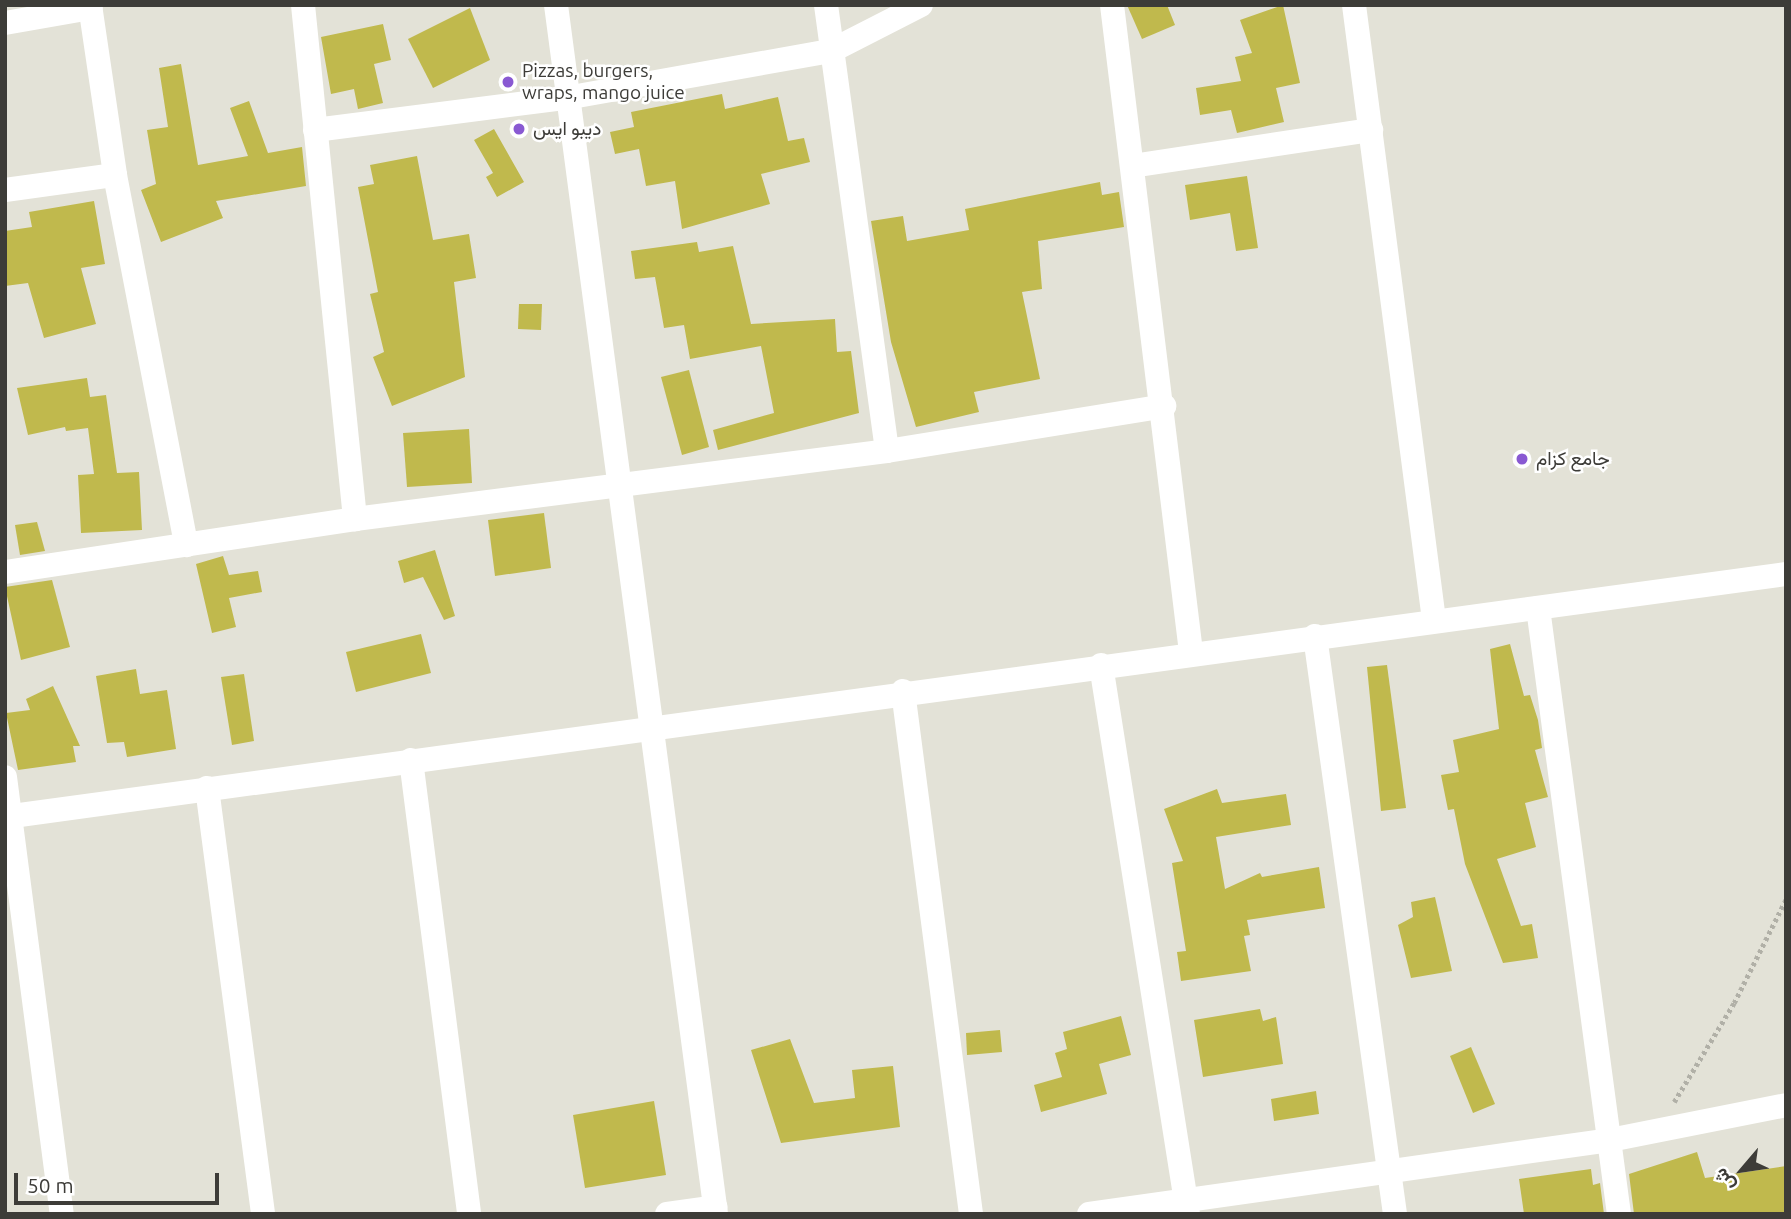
<!DOCTYPE html>
<html>
<head>
<meta charset="utf-8">
<style>
	body { margin:0 }
	#map { position:relative; width:1791px; height:1219px; overflow:hidden; background:#e3e2d7; font-family:Ubuntu,Vazirmatn,sans-serif }
	div>[style] { position:absolute }
	.building>* { inset:0; background:#c0b94d }
	.path>* { height:4.5px; margin-top:-2.25px; transform-origin:0; background:repeating-linear-gradient(90deg,#b1b0a7 0 3.5px,transparent 0 7px) }
	.street>* { height:24px; margin:-12px; padding:0 12px; transform-origin:12px; border-radius:12px; background:#fff }
	.dots>* { width:19px; height:19px; translate:-50% -50%; box-sizing:border-box; border:4px solid #fff; border-radius:50% }
	span { translate:-50% -50%; white-space:nowrap; text-align:center; line-height:1.15; -webkit-text-stroke:5px #fff; paint-order:stroke }
	.poi-label { font-size:19px; color:#3d3c38 }
	.left { translate:0 -50%; text-align:left }
	.frame { position:absolute; inset:0; border:7px solid #3d3c38; pointer-events:none }
	.north { position:absolute; left:1707px; top:1135px; width:70px; height:70px; -webkit-text-stroke:5px #fff; paint-order:stroke; rotate:241deg; font-size:19px; font-weight:700; line-height:28px; text-align:center; color:#3d3c38 }
	.north::after { content:''; display:block; margin:auto; width:24px; height:32px; background:#3d3c38; clip-path:polygon(50% 0,100% 100%,50% 72%,0 100%) }
	.scale { position:absolute; left:14px; top:1173px; width:205px; height:32px; box-sizing:border-box; border:4px solid #3d3c38; border-top:0; padding-left:9px; font-size:21px; line-height:24px; white-space:nowrap; color:#3d3c38; -webkit-text-stroke:5px #fff; paint-order:stroke }
</style>
</head>
<body>
<div id="map">
	<div class="building">
		<div style="clip-path:polygon(1127px 5px,1167px 5px,1175px 25px,1142px 39px)"></div>
		<div style="clip-path:polygon(1283px 5px,1300px 83px,1276px 88px,1284px 122px,1237px 133px,1231px 110px,1200px 115px,1196px 88px,1241px 81px,1235px 57px,1252px 53px,1240px 20px)"></div>
		<div style="clip-path:polygon(470px 8px,490px 60px,433px 88px,408px 39px)"></div>
		<div style="clip-path:polygon(383px 24px,391px 60px,374px 64px,383px 103px,358px 109px,354px 89px,331px 94px,321px 37px)"></div>
		<div style="clip-path:polygon(181px 64px,198px 165px,248px 156px,230px 108px,249px 101px,268px 153px,302px 147px,306px 186px,216px 201px,223px 218px,161px 242px,141px 190px,156px 184px,147px 130px,168px 127px,159px 68px)"></div>
		<div style="clip-path:polygon(722px 94px,725px 109px,778px 97px,788px 141px,804px 138px,810px 162px,761px 174px,770px 204px,682px 229px,675px 181px,646px 186px,639px 149px,615px 154px,610px 132px,634px 127px,631px 112px)"></div>
		<div style="clip-path:polygon(494px 129px,524px 182px,497px 197px,486px 177px,493px 173px,474px 140px)"></div>
		<div style="clip-path:polygon(417px 156px,433px 240px,469px 234px,476px 278px,454px 282px,465px 377px,392px 406px,373px 357px,384px 352px,370px 294px,378px 292px,358px 187px,374px 184px,370px 165px)"></div>
		<div style="clip-path:polygon(1247px 176px,1258px 248px,1236px 251px,1230px 213px,1190px 220px,1185px 185px)"></div>
		<div style="clip-path:polygon(1100px 182px,1102px 195px,1119px 192px,1124px 227px,1038px 241px,1042px 289px,1022px 292px,1040px 379px,974px 392px,979px 412px,916px 427px,891px 342px,871px 221px,903px 216px,907px 241px,969px 230px,965px 209px)"></div>
		<div style="clip-path:polygon(94px 201px,105px 264px,81px 268px,96px 324px,44px 338px,28px 283px,5px 286px,5px 231px,32px 227px,29px 212px)"></div>
		<div style="clip-path:polygon(697px 242px,699px 252px,733px 246px,751px 324px,835px 319px,837px 352px,851px 351px,859px 413px,718px 450px,713px 430px,774px 413px,761px 346px,690px 359px,684px 325px,664px 328px,655px 277px,635px 279px,631px 251px)"></div>
		<div style="clip-path:polygon(519px 304px,542px 304px,541px 330px,518px 329px)"></div>
		<div style="clip-path:polygon(689px 370px,709px 447px,682px 455px,661px 377px)"></div>
		<div style="clip-path:polygon(87px 378px,90px 397px,106px 395px,117px 473px,139px 472px,142px 530px,81px 533px,78px 475px,94px 474px,88px 428px,66px 431px,65px 427px,28px 435px,17px 388px)"></div>
		<div style="clip-path:polygon(469px 429px,472px 483px,407px 487px,403px 433px)"></div>
		<div style="clip-path:polygon(544px 513px,551px 568px,495px 576px,488px 520px)"></div>
		<div style="clip-path:polygon(37px 522px,45px 551px,20px 555px,15px 525px)"></div>
		<div style="clip-path:polygon(435px 550px,455px 616px,444px 620px,423px 577px,404px 583px,398px 561px)"></div>
		<div style="clip-path:polygon(223px 556px,229px 575px,258px 571px,262px 592px,229px 598px,236px 627px,212px 633px,196px 564px)"></div>
		<div style="clip-path:polygon(52px 580px,70px 647px,21px 660px,5px 587px)"></div>
		<div style="clip-path:polygon(421px 634px,431px 673px,356px 692px,346px 652px)"></div>
		<div style="clip-path:polygon(1510px 644px,1524px 696px,1530px 695px,1538px 720px,1542px 748px,1535px 750px,1548px 797px,1525px 803px,1536px 847px,1497px 859px,1521px 926px,1532px 924px,1538px 958px,1503px 963px,1465px 864px,1454px 809px,1448px 810px,1441px 775px,1459px 772px,1453px 740px,1499px 729px,1490px 649px)"></div>
		<div style="clip-path:polygon(1387px 665px,1406px 808px,1381px 811px,1367px 667px)"></div>
		<div style="clip-path:polygon(136px 669px,140px 694px,167px 690px,176px 749px,127px 757px,124px 742px,107px 743px,96px 676px)"></div>
		<div style="clip-path:polygon(244px 674px,254px 741px,232px 745px,221px 677px)"></div>
		<div style="clip-path:polygon(53px 686px,80px 746px,73px 746px,76px 762px,18px 770px,6px 713px,30px 710px,26px 699px)"></div>
		<div style="clip-path:polygon(1217px 789px,1222px 803px,1286px 794px,1291px 825px,1216px 837px,1225px 889px,1260px 873px,1262px 877px,1319px 867px,1325px 908px,1247px 920px,1250px 935px,1244px 936px,1251px 971px,1181px 981px,1177px 952px,1186px 951px,1172px 863px,1183px 861px,1164px 809px)"></div>
		<div style="clip-path:polygon(1435px 897px,1452px 971px,1411px 978px,1398px 925px,1413px 917px,1411px 902px)"></div>
		<div style="clip-path:polygon(1260px 1009px,1263px 1021px,1276px 1017px,1283px 1064px,1203px 1077px,1194px 1020px)"></div>
		<div style="clip-path:polygon(1121px 1016px,1131px 1055px,1099px 1064px,1107px 1094px,1041px 1112px,1034px 1085px,1062px 1077px,1055px 1053px,1067px 1049px,1063px 1032px)"></div>
		<div style="clip-path:polygon(1000px 1030px,1002px 1052px,967px 1055px,966px 1033px)"></div>
		<div style="clip-path:polygon(790px 1039px,814px 1103px,855px 1098px,852px 1070px,893px 1066px,900px 1127px,781px 1143px,751px 1050px)"></div>
		<div style="clip-path:polygon(1471px 1047px,1495px 1104px,1473px 1113px,1450px 1056px)"></div>
		<div style="clip-path:polygon(1316px 1091px,1319px 1114px,1274px 1121px,1271px 1099px)"></div>
		<div style="clip-path:polygon(654px 1101px,666px 1175px,585px 1188px,573px 1115px)"></div>
		<div style="clip-path:polygon(1697px 1152px,1705px 1178px,1786px 1166px,1786px 1214px,1634px 1214px,1629px 1174px)"></div>
		<div style="clip-path:polygon(1591px 1169px,1593px 1185px,1600px 1183px,1604px 1214px,1524px 1214px,1519px 1179px)"></div>
	</div>
	<div class="path">
		<div style="left:1674px;top:1102px;width:116px;rotate:-58.8deg"></div>
		<div style="left:1734px;top:1003px;width:116px;rotate:-63.4deg"></div>
	</div>
	<div class="street">
		<div style="left:90px;top:5px;width:172px;rotate:81.6deg"></div>
		<div style="left:115px;top:175px;width:377px;rotate:79.1deg"></div>
		<div style="left:303px;top:5px;width:517px;rotate:84.22deg"></div>
		<div style="left:556px;top:5px;width:1220px;rotate:82.46deg"></div>
		<div style="left:826px;top:5px;width:450px;rotate:82.2deg"></div>
		<div style="left:1112px;top:5px;width:652px;rotate:83.04deg"></div>
		<div style="left:1354px;top:5px;width:620px;rotate:82.59deg"></div>
		<div style="left:5px;top:23px;width:87px;rotate:-9.9deg"></div>
		<div style="left:315px;top:130px;width:253px;rotate:-7.3deg"></div>
		<div style="left:566px;top:98px;width:269px;rotate:-10.1deg"></div>
		<div style="left:831px;top:51px;width:101px;rotate:-27.1deg"></div>
		<div style="left:1132px;top:166px;width:242px;rotate:-8.6deg"></div>
		<div style="left:5px;top:190px;width:111px;rotate:-7.8deg"></div>
		<div style="left:5px;top:572px;width:354px;rotate:-8.6deg"></div>
		<div style="left:355px;top:519px;width:536px;rotate:-7.28deg"></div>
		<div style="left:887px;top:451px;width:281px;rotate:-9.2deg"></div>
		<div style="left:1538px;top:608px;width:611px;rotate:82.39deg"></div>
		<div style="left:1315px;top:636px;width:584px;rotate:82.12deg"></div>
		<div style="left:1101px;top:665px;width:556px;rotate:81deg"></div>
		<div style="left:903px;top:691px;width:527px;rotate:82.59deg"></div>
		<div style="left:411px;top:760px;width:458px;rotate:82.7deg"></div>
		<div style="left:5px;top:777px;width:441px;rotate:82.6deg"></div>
		<div style="left:207px;top:788px;width:430px;rotate:82.5deg"></div>
		<div style="left:5px;top:817px;width:1798px;rotate:-7.77deg"></div>
		<div style="left:667px;top:1214px;width:49px;rotate:-8.1deg"></div>
		<div style="left:1089px;top:1214px;width:526px;rotate:-8.08deg"></div>
		<div style="left:1610px;top:1140px;width:179px;rotate:-11.2deg"></div>
	</div>
	<div class="dots">
		<div style="left:508px;top:82px;background:#8959d2"></div>
		<div style="left:519px;top:129px;background:#8959d2"></div>
		<div style="left:1522px;top:459px;background:#8959d2"></div>
	</div>
	<div class="poi-label">
		<span class="left" style="left:522px;top:82px">Pizzas, burgers,<br>wraps, mango juice</span>
		<span class="left" style="left:533px;top:129px">ديبو ايس</span>
		<span class="left" style="left:1536px;top:459px">جامع كزام</span>
	</div>
	<div class="frame"></div>
	<div class="north">ش</div>
	<div class="scale">50 m</div>
</div>
</body>
</html>
